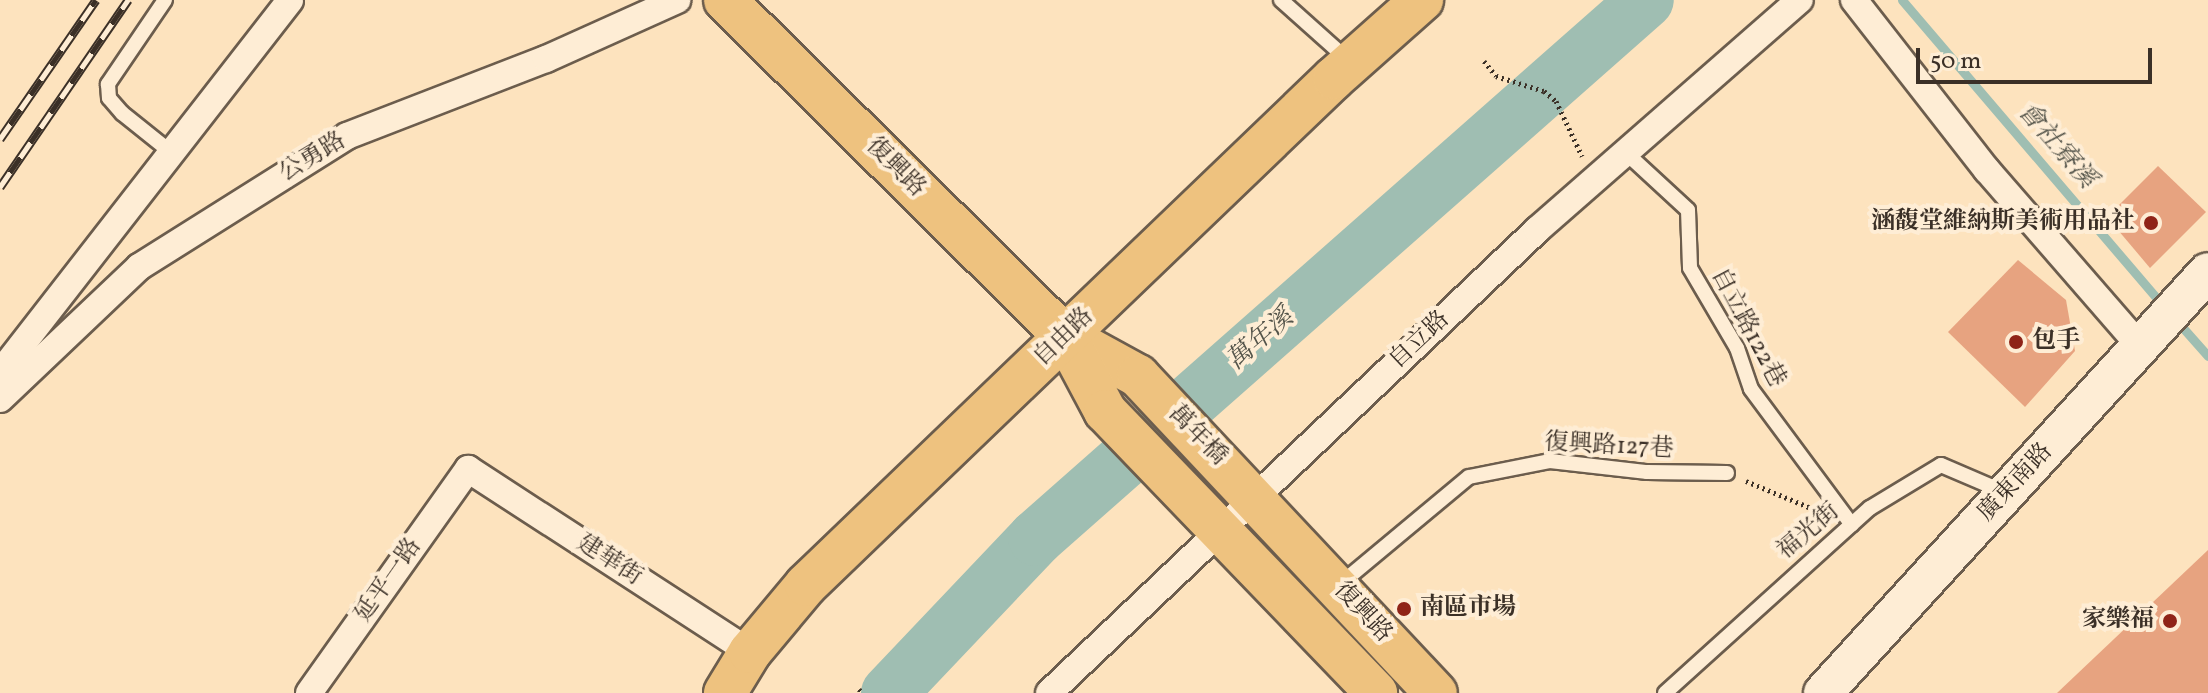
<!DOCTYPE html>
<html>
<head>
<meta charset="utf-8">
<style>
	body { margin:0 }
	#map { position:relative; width:2208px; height:693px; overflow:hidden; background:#fde3be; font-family:Vollkorn,"Noto Serif TC",serif }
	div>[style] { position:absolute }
	.stream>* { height:9px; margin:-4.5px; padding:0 4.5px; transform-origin:4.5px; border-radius:4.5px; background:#9fbeb2 }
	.river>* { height:56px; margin:-28px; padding:0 28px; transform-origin:28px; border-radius:28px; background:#9fbeb2 }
	.building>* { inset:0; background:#e7a380 }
	.path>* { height:5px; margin-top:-2.5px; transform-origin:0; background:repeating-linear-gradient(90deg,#3b3027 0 2px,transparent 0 6px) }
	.roads { filter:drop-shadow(2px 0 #6c5d4d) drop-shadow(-2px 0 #6c5d4d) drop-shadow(0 2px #6c5d4d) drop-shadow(0 -2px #6c5d4d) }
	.lane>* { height:14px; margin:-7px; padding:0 7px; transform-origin:7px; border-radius:7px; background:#feedd5 }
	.street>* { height:26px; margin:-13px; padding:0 13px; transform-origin:13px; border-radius:13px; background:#feedd5 }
	.secondary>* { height:38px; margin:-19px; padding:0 19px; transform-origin:19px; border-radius:19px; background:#feedd5 }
	.primary>* { height:42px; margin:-21px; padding:0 21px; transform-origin:21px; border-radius:21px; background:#eec27f }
	.rail>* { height:9px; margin-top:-4.5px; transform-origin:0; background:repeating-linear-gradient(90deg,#feedd5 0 18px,#3b3027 0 36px); box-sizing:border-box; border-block:2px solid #3b3027 }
	.dots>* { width:22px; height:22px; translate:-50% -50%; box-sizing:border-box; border:4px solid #feedd5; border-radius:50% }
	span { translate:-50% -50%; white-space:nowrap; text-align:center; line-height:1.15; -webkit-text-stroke:8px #feedd5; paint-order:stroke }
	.street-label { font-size:24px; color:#3b3027 }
	.poi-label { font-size:24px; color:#3b3027; font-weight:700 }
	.right { translate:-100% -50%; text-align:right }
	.left { translate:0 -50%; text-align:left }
	.water-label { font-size:26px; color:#54544a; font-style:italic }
	.scale { position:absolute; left:1916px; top:48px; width:236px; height:36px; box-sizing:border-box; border:4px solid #3b3027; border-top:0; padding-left:10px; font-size:24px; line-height:28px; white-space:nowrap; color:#3b3027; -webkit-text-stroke:6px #feedd5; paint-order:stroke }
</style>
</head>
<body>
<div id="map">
	<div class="stream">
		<div style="left:1902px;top:0;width:402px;rotate:49.5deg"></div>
		<div style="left:2176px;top:320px;width:48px;rotate:48.4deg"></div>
	</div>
	<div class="river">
		<div style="left:889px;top:693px;width:214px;rotate:-46.5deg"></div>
		<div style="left:1036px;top:538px;width:813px;rotate:-41.41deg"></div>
	</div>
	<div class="building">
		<div style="clip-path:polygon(2158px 166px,2206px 212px,2150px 268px,2107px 217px)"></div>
		<div style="clip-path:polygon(2018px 260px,2066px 300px,2075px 351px,2025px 407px,1948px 332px)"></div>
		<div style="clip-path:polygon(2208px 550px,2208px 693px,2057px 693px)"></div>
	</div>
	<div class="path">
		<div style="left:1484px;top:61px;width:19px;rotate:51deg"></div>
		<div style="left:1496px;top:76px;width:50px;rotate:17.4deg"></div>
		<div style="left:1544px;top:91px;width:16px;rotate:40deg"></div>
		<div style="left:1556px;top:101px;width:61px;rotate:64.7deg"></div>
		<div style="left:1746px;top:481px;width:70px;rotate:22.6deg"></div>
		<div style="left:859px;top:689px;width:5px;rotate:53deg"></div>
	</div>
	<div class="roads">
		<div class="lane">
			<div style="left:165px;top:0;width:102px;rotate:124.2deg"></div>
			<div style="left:108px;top:84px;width:14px;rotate:86deg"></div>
			<div style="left:109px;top:98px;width:20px;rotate:49deg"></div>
			<div style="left:122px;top:113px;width:64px;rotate:38.7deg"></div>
			<div style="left:1281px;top:0;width:90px;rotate:41.8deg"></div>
			<div style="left:1624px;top:151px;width:87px;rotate:42.7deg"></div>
			<div style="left:1688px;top:210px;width:58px;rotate:88deg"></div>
			<div style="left:1690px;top:268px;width:93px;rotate:59.6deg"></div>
			<div style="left:1737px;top:348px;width:43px;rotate:71.1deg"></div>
			<div style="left:1751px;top:389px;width:169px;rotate:53.4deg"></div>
			<div style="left:1338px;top:586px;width:170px;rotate:-39.8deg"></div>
			<div style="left:1469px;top:477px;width:83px;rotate:-11.2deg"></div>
			<div style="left:1550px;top:461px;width:98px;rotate:6.5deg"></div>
			<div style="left:1647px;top:472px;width:80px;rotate:0.7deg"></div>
			<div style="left:1665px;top:693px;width:276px;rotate:-42.1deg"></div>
			<div style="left:1870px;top:508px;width:83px;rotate:-31.2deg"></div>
			<div style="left:1941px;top:465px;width:69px;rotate:23.2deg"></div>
		</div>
		<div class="street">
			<div style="left:1854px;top:0;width:216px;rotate:52deg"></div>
			<div style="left:1987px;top:170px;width:233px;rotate:49deg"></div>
			<div style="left:0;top:373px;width:472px;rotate:-52.1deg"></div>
			<div style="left:0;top:399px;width:192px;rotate:-43.5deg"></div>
			<div style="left:139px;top:267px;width:246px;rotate:-32.2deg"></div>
			<div style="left:347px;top:136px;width:213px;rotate:-21.2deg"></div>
			<div style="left:546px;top:59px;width:144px;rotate:-24.2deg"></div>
			<div style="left:309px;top:693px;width:275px;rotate:-54.6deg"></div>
			<div style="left:468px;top:469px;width:336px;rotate:33deg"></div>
			<div style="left:1049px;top:693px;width:673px;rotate:-43.49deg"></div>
			<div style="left:1537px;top:230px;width:349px;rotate:-41.2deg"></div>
		</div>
		<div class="secondary">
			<div style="left:1823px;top:693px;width:570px;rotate:-47.56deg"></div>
		</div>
		<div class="primary">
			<div style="left:725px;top:0;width:478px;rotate:44.7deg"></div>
			<div style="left:1065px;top:336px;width:83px;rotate:28.7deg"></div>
			<div style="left:1138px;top:376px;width:435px;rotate:46.8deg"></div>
			<div style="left:1065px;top:336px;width:85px;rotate:61.9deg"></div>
			<div style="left:1105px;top:411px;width:391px;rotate:46.1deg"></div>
			<div style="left:725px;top:693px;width:48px;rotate:-58.6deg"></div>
			<div style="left:750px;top:652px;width:87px;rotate:-50.1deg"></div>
			<div style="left:806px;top:585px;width:732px;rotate:-43.84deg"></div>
			<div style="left:1334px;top:78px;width:118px;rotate:-41.6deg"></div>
		</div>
	</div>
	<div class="rail">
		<div style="left:0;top:139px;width:169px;rotate:-55.4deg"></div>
		<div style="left:0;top:187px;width:227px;rotate:-55.6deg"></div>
	</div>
	<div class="dots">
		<div style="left:2151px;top:223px;background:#8f2418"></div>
		<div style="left:2016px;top:342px;background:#8f2418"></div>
		<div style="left:1404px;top:609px;background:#8f2418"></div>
		<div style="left:2170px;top:621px;background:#8f2418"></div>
	</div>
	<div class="street-label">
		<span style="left:313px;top:158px;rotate:-31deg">公勇路</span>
		<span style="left:895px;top:168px;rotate:45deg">復興路</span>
		<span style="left:1747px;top:328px;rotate:62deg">自立路122巷</span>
		<span style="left:1064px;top:338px;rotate:-44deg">自由路</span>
		<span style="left:1420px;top:341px;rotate:-43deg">自立路</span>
		<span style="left:1197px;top:436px;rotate:46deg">萬年橋</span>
		<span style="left:1609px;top:447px;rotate:3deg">復興路127巷</span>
		<span style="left:2016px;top:483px;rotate:-47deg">廣東南路</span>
		<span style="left:1809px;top:532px;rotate:-40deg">福光街</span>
		<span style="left:609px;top:561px;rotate:33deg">建華街</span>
		<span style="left:389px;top:581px;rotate:-55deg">延平一路</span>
		<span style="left:1362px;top:613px;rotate:47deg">復興路</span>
	</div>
	<div class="poi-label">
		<span class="right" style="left:2135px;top:223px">涵馥堂維納斯美術用品社</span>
		<span class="left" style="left:2032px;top:342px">包手</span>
		<span class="left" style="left:1420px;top:609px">南區市場</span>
		<span class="right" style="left:2154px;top:621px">家樂福</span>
	</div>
	<div class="water-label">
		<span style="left:2056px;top:146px;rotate:49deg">會社寮溪</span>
		<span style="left:1261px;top:340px;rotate:-41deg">萬年溪</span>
	</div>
	<div class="scale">50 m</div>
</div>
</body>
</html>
